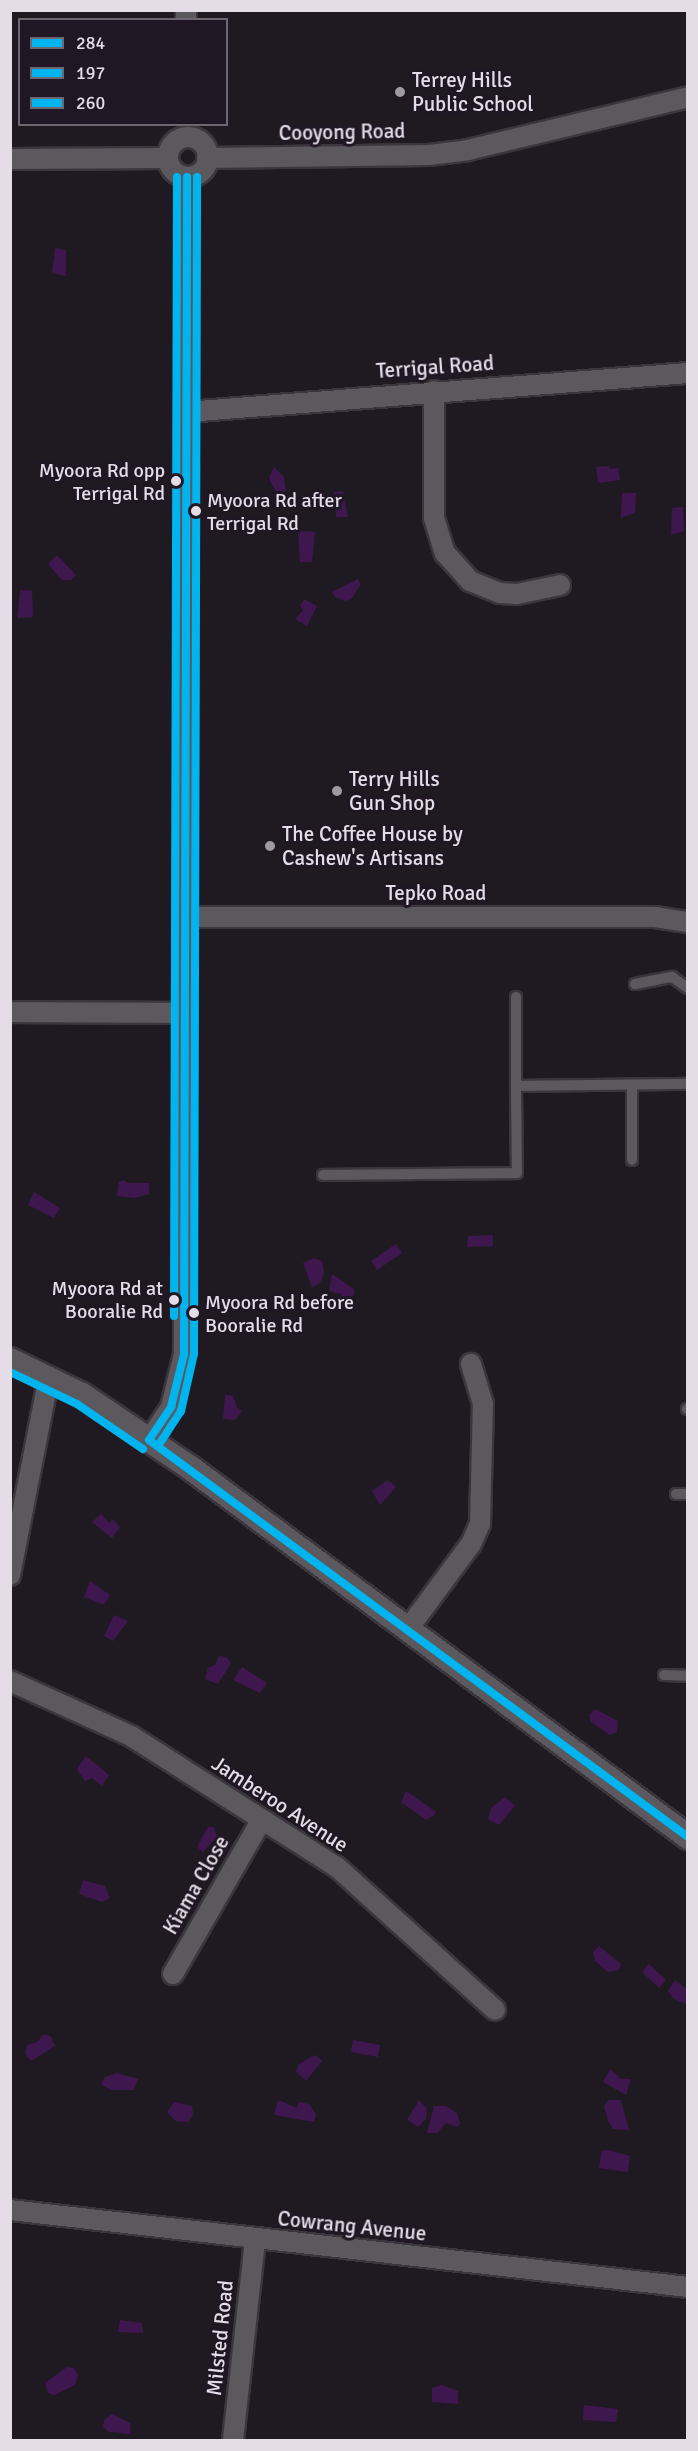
<!DOCTYPE html>
<html>
<head>
<meta charset="utf-8">
<style>
	body { margin:0 }
	#map { position:relative; width:698px; height:2451px; overflow:hidden; background:#1f1a22; font-family:Signika,sans-serif }
	div>[style] { position:absolute }
	.water>* { inset:0; background:#3f174f }
	.roads { filter:drop-shadow(2px 0 #3b363d) drop-shadow(-2px 0 #3b363d) drop-shadow(0 2px #3b363d) drop-shadow(0 -2px #3b363d) }
	.service>* { height:10px; margin:-5px; padding:0 5px; transform-origin:5px; border-radius:5px; background:#5b595d }
	.minor>* { height:20px; margin:-10px; padding:0 10px; transform-origin:10px; border-radius:10px; background:#5b595d }
	.minor>.ring { margin:-10px; padding:0; box-sizing:content-box; background:none; border:20px solid #5b595d; border-radius:50% }
	.tertiary>* { height:24px; margin:-12px; padding:0 12px; transform-origin:12px; border-radius:12px; background:#5b595d }
	.bus-1>* { height:8px; margin:-4px; padding:0 4px; transform-origin:4px; border-radius:4px; background:#00b5ef }
	.bus-2>* { height:8px; margin:-4px; padding:0 4px; transform-origin:4px; border-radius:4px; background:#00b5ef }
	.bus-3>* { height:8px; margin:-4px; padding:0 4px; transform-origin:4px; border-radius:4px; background:#00b5ef }
	.dots>* { width:16px; height:16px; translate:-50% -50%; box-sizing:border-box; border:3px solid #201725; border-radius:50% }
	span { translate:-50% -50%; white-space:nowrap; text-align:center; line-height:1.15; -webkit-text-stroke:6px #201725; paint-order:stroke }
	.bus-label { font-size:20px; color:#e4dde7 }
	.right { translate:-100% -50%; text-align:right }
	.left { translate:0 -50%; text-align:left }
	.poi-label { font-size:21px; color:#e4dde7 }
	.street-label { font-size:21px; color:#e4dde7 }
	.frame { position:absolute; inset:0; border:12px solid #e4dde7; pointer-events:none }
	.legend { position:absolute; left:18px; top:18px; width:210px; height:108px; box-sizing:border-box; background:#201725; border:2px solid #6e6673; margin:0; padding:8px 10px; list-style:none; font-size:18px; color:#e4dde7 }
	.legend li { display:flex; align-items:center; gap:12px; height:30px }
	.legend b { width:30px; border:2px solid #6e6673 }
</style>
</head>
<body>
<div id="map">
	<div class="water">
		<div style="clip-path:polygon(55px 248px,66px 250px,66px 276px,52px 273px)"></div>
		<div style="clip-path:polygon(609px 466px,610px 469px,618px 468px,620px 480px,598px 483px,596px 467px)"></div>
		<div style="clip-path:polygon(274px 467px,284px 477px,286px 492px,279px 499px,269px 478px)"></div>
		<div style="clip-path:polygon(343px 491px,348px 517px,336px 517px,334px 492px)"></div>
		<div style="clip-path:polygon(622px 493px,636px 493px,635px 513px,621px 518px)"></div>
		<div style="clip-path:polygon(683px 507px,684px 531px,671px 535px,672px 508px)"></div>
		<div style="clip-path:polygon(298px 531px,315px 532px,312px 562px,300px 562px)"></div>
		<div style="clip-path:polygon(57px 555px,76px 575px,71px 580px,62px 580px,48px 564px)"></div>
		<div style="clip-path:polygon(358px 579px,361px 584px,352px 598px,346px 601px,335px 597px,332px 592px)"></div>
		<div style="clip-path:polygon(20px 590px,32px 591px,33px 617px,17px 618px)"></div>
		<div style="clip-path:polygon(304px 599px,317px 606px,307px 626px,295px 619px,303px 610px,300px 606px)"></div>
		<div style="clip-path:polygon(124px 1180px,128px 1183px,149px 1183px,149px 1194px,135px 1198px,117px 1196px,119px 1182px)"></div>
		<div style="clip-path:polygon(34px 1192px,60px 1208px,54px 1218px,28px 1205px)"></div>
		<div style="clip-path:polygon(493px 1235px,493px 1246px,467px 1247px,468px 1236px)"></div>
		<div style="clip-path:polygon(396px 1244px,402px 1253px,377px 1270px,371px 1261px)"></div>
		<div style="clip-path:polygon(314px 1258px,322px 1261px,324px 1273px,320px 1283px,312px 1287px,303px 1263px)"></div>
		<div style="clip-path:polygon(332px 1274px,354px 1289px,354px 1295px,344px 1302px,341px 1294px,329px 1291px)"></div>
		<div style="clip-path:polygon(225px 1395px,233px 1396px,237px 1408px,242px 1411px,235px 1420px,223px 1419px)"></div>
		<div style="clip-path:polygon(388px 1480px,396px 1487px,380px 1505px,372px 1491px)"></div>
		<div style="clip-path:polygon(101px 1514px,109px 1523px,113px 1520px,120px 1527px,112px 1538px,92px 1522px)"></div>
		<div style="clip-path:polygon(90px 1581px,110px 1595px,104px 1605px,84px 1597px)"></div>
		<div style="clip-path:polygon(114px 1615px,128px 1621px,113px 1641px,104px 1636px)"></div>
		<div style="clip-path:polygon(219px 1656px,226px 1657px,231px 1663px,218px 1684px,205px 1679px,208px 1668px,215px 1665px)"></div>
		<div style="clip-path:polygon(242px 1667px,267px 1683px,260px 1693px,233px 1680px)"></div>
		<div style="clip-path:polygon(595px 1709px,618px 1721px,617px 1732px,610px 1735px,591px 1722px,589px 1715px)"></div>
		<div style="clip-path:polygon(86px 1756px,109px 1775px,102px 1786px,92px 1778px,85px 1781px,77px 1769px)"></div>
		<div style="clip-path:polygon(406px 1791px,436px 1812px,434px 1815px,426px 1820px,401px 1802px)"></div>
		<div style="clip-path:polygon(505px 1797px,515px 1806px,499px 1825px,488px 1819px,491px 1808px)"></div>
		<div style="clip-path:polygon(208px 1827px,214px 1827px,217px 1837px,203px 1852px,197px 1847px)"></div>
		<div style="clip-path:polygon(83px 1880px,105px 1886px,110px 1898px,102px 1902px,79px 1894px)"></div>
		<div style="clip-path:polygon(599px 1946px,621px 1964px,619px 1970px,608px 1972px,595px 1961px,593px 1952px)"></div>
		<div style="clip-path:polygon(649px 1964px,666px 1980px,659px 1988px,642px 1972px)"></div>
		<div style="clip-path:polygon(675px 1980px,687px 1989px,687px 2004px,674px 1999px,668px 1991px)"></div>
		<div style="clip-path:polygon(44px 2034px,51px 2037px,55px 2046px,31px 2061px,25px 2054px,27px 2045px,37px 2042px)"></div>
		<div style="clip-path:polygon(353px 2040px,380px 2045px,378px 2057px,351px 2052px)"></div>
		<div style="clip-path:polygon(315px 2055px,322px 2061px,306px 2081px,296px 2072px,299px 2064px)"></div>
		<div style="clip-path:polygon(610px 2069px,621px 2079px,631px 2079px,626px 2095px,603px 2082px)"></div>
		<div style="clip-path:polygon(117px 2073px,138px 2079px,134px 2090px,112px 2090px,101px 2085px,105px 2077px)"></div>
		<div style="clip-path:polygon(278px 2100px,297px 2108px,299px 2102px,309px 2104px,316px 2114px,314px 2122px,274px 2115px)"></div>
		<div style="clip-path:polygon(419px 2100px,427px 2109px,426px 2119px,418px 2127px,407px 2120px)"></div>
		<div style="clip-path:polygon(609px 2100px,621px 2100px,629px 2130px,613px 2129px,608px 2121px,604px 2106px)"></div>
		<div style="clip-path:polygon(174px 2102px,192px 2106px,193px 2115px,188px 2122px,176px 2121px,167px 2112px)"></div>
		<div style="clip-path:polygon(434px 2106px,446px 2106px,457px 2113px,460px 2124px,457px 2127px,446px 2123px,437px 2133px,427px 2133px)"></div>
		<div style="clip-path:polygon(608px 2150px,630px 2156px,628px 2172px,599px 2168px,602px 2151px)"></div>
		<div style="clip-path:polygon(120px 2320px,142px 2323px,143px 2333px,118px 2332px)"></div>
		<div style="clip-path:polygon(67px 2367px,74px 2368px,78px 2375px,75px 2385px,54px 2395px,48px 2393px,45px 2383px)"></div>
		<div style="clip-path:polygon(442px 2385px,458px 2391px,458px 2404px,432px 2402px,432px 2388px)"></div>
		<div style="clip-path:polygon(584px 2405px,618px 2409px,616px 2422px,583px 2420px)"></div>
		<div style="clip-path:polygon(112px 2414px,130px 2423px,131px 2434px,109px 2432px,103px 2427px,104px 2420px)"></div>
	</div>
	<div class="roads">
		<div class="service">
			<div style="left:635px;top:984px;width:38px;rotate:-11deg"></div>
			<div style="left:672px;top:977px;width:19px;rotate:35deg"></div>
			<div style="left:516px;top:997px;width:89px;rotate:90deg"></div>
			<div style="left:632px;top:1085px;width:75px;rotate:90deg"></div>
			<div style="left:323px;top:1175px;width:194px;rotate:-0.6deg"></div>
			<div style="left:517px;top:1173px;width:87px;rotate:-90.7deg"></div>
			<div style="left:516px;top:1086px;width:172px;rotate:-0.7deg"></div>
			<div style="left:687px;top:1409px;width:1px"></div>
			<div style="left:676px;top:1494px;width:12px"></div>
			<div style="left:664px;top:1675px;width:24px;rotate:2deg"></div>
		</div>
		<div class="minor">
			<div style="left:186px;top:20px;width:10px;rotate:-90deg"></div>
			<div class="ring" style="left:168px;top:137px;width:20px;height:20px"></div>
			<div style="left:207px;top:158px;width:222px;rotate:-0.8deg"></div>
			<div style="left:429px;top:155px;width:39px;rotate:-7deg"></div>
			<div style="left:468px;top:150px;width:226px;rotate:-13.5deg"></div>
			<div style="left:10px;top:159px;width:158px;rotate:-0.4deg"></div>
			<div style="left:434px;top:391px;width:127px;rotate:90deg"></div>
			<div style="left:434px;top:518px;width:37px;rotate:73deg"></div>
			<div style="left:445px;top:553px;width:38px;rotate:48deg"></div>
			<div style="left:470px;top:581px;width:32px;rotate:22deg"></div>
			<div style="left:500px;top:593px;width:17px;rotate:3deg"></div>
			<div style="left:517px;top:594px;width:44px;rotate:-11.8deg"></div>
			<div style="left:186px;top:412px;width:504px;rotate:-4.44deg"></div>
			<div style="left:185px;top:917px;width:470px"></div>
			<div style="left:655px;top:917px;width:33px;rotate:9deg"></div>
			<div style="left:10px;top:1012px;width:175px;rotate:0.3deg"></div>
			<div style="left:149px;top:1440px;width:40px;rotate:-56deg"></div>
			<div style="left:171px;top:1407px;width:55px;rotate:-76.2deg"></div>
			<div style="left:184px;top:1354px;width:1177px;rotate:-89.85deg"></div>
			<div style="left:10px;top:1575px;width:202px;rotate:-78.9deg"></div>
			<div style="left:408px;top:1629px;width:106px;rotate:-53.5deg"></div>
			<div style="left:471px;top:1544px;width:22px;rotate:-66deg"></div>
			<div style="left:480px;top:1524px;width:120px;rotate:-88.6deg"></div>
			<div style="left:483px;top:1404px;width:42px;rotate:-106.7deg"></div>
			<div style="left:10px;top:1681px;width:133px;rotate:24.4deg"></div>
			<div style="left:131px;top:1736px;width:244px;rotate:32.5deg"></div>
			<div style="left:337px;top:1867px;width:213px;rotate:42.1deg"></div>
			<div style="left:173px;top:1974px;width:177px;rotate:-60.1deg"></div>
			<div style="left:10px;top:2210px;width:682px;rotate:6.48deg"></div>
			<div style="left:233px;top:2440px;width:201px;rotate:-83.7deg"></div>
		</div>
		<div class="tertiary">
			<div style="left:10px;top:1360px;width:80px;rotate:25.9deg"></div>
			<div style="left:82px;top:1395px;width:133px;rotate:33.9deg"></div>
			<div style="left:192px;top:1469px;width:618px;rotate:36.57deg"></div>
		</div>
	</div>
	<div class="bus-1">
		<div style="left:149px;top:1440px;width:40px;rotate:-56deg"></div>
		<div style="left:171px;top:1407px;width:55px;rotate:-76.2deg"></div>
		<div style="left:184px;top:1354px;width:1177px;rotate:-89.85deg"></div>
		<div style="left:149px;top:1440px;width:669px;rotate:36.37deg"></div>
	</div>
	<div class="bus-2">
		<div style="left:10px;top:1372px;width:74px;rotate:25.5deg"></div>
		<div style="left:77px;top:1404px;width:80px;rotate:34.3deg"></div>
		<div style="left:158px;top:1446px;width:42px;rotate:-56.7deg"></div>
		<div style="left:181px;top:1411px;width:58px;rotate:-77.2deg"></div>
		<div style="left:194px;top:1354px;width:1177px;rotate:-89.85deg"></div>
	</div>
	<div class="bus-3">
		<div style="left:174px;top:1316px;width:1139px;rotate:-89.85deg"></div>
	</div>
	<div class="dots">
		<div style="left:400px;top:92px;background:#9f99a2"></div>
		<div style="left:176px;top:481px;background:#e4dde7"></div>
		<div style="left:196px;top:511px;background:#e4dde7"></div>
		<div style="left:337px;top:791px;background:#9f99a2"></div>
		<div style="left:270px;top:846px;background:#9f99a2"></div>
		<div style="left:174px;top:1300px;background:#e4dde7"></div>
		<div style="left:194px;top:1313px;background:#e4dde7"></div>
	</div>
	<div class="bus-label">
		<span class="right" style="left:165px;top:482px">Myoora Rd opp<br>Terrigal Rd</span>
		<span class="left" style="left:207px;top:512px">Myoora Rd after<br>Terrigal Rd</span>
		<span class="right" style="left:163px;top:1300px">Myoora Rd at<br>Booralie Rd</span>
		<span class="left" style="left:205px;top:1314px">Myoora Rd before<br>Booralie Rd</span>
	</div>
	<div class="poi-label">
		<span class="left" style="left:412px;top:92px">Terrey Hills<br>Public School</span>
		<span class="left" style="left:349px;top:791px">Terry Hills<br>Gun Shop</span>
		<span class="left" style="left:282px;top:846px">The Coffee House by<br>Cashew's Artisans</span>
	</div>
	<div class="street-label">
		<span style="left:342px;top:132px;rotate:-1deg">Cooyong Road</span>
		<span style="left:435px;top:367px;rotate:-4deg">Terrigal Road</span>
		<span style="left:436px;top:893px">Tepko Road</span>
		<span style="left:280px;top:1804px;rotate:33deg">Jamberoo Avenue</span>
		<span style="left:196px;top:1885px;rotate:-60deg">Kiama Close</span>
		<span style="left:352px;top:2226px;rotate:6deg">Cowrang Avenue</span>
		<span style="left:220px;top:2338px;rotate:-84deg">Milsted Road</span>
	</div>
	<div class="frame"></div>
	<ul class="legend">
	<li><b style="height:8px;background:#00b5ef"></b>284</li>
	<li><b style="height:8px;background:#00b5ef"></b>197</li>
	<li><b style="height:8px;background:#00b5ef"></b>260</li>
	</ul>
</div>
</body>
</html>
